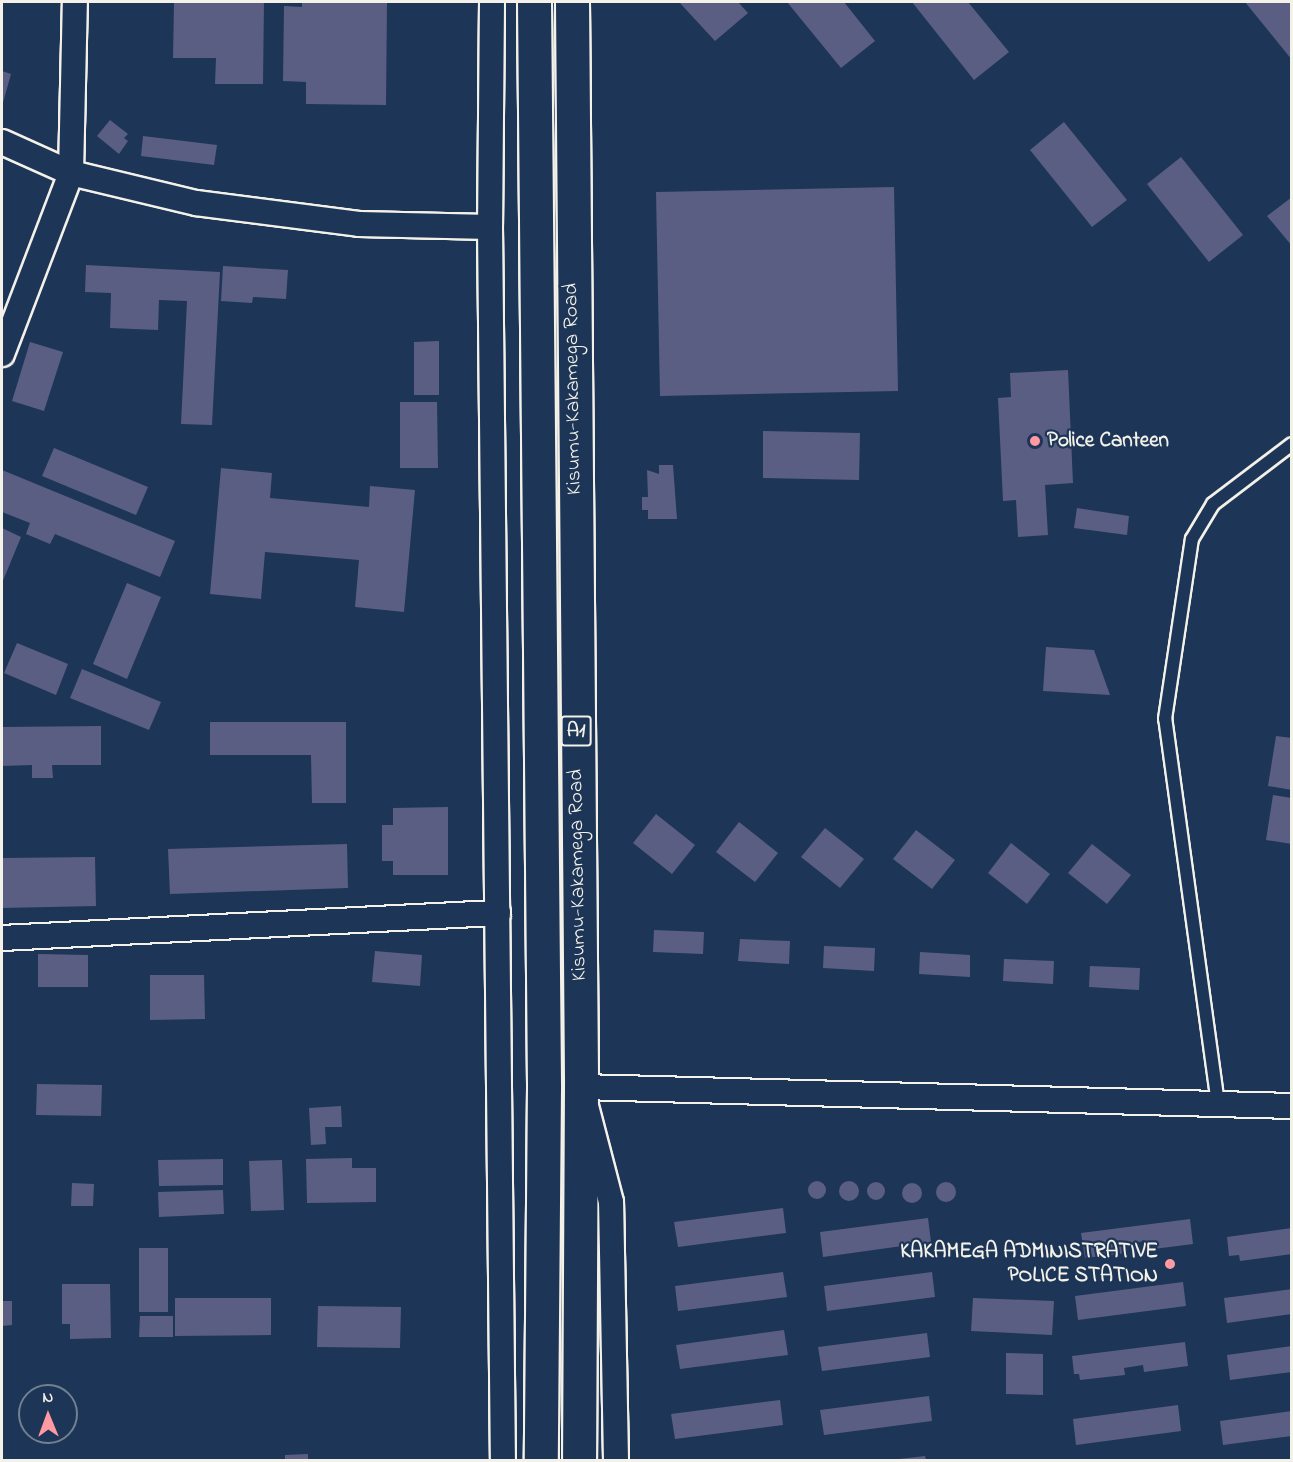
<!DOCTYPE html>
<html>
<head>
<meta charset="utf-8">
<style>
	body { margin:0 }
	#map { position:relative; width:1293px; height:1462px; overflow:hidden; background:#1d3557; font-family:"Indie Flower",sans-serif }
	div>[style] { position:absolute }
	.building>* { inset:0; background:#5a5e83 }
	.round { border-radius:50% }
	.roads { filter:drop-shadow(2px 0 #f4f1e8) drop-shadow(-2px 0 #f4f1e8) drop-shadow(0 2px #f4f1e8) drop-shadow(0 -2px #f4f1e8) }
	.service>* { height:12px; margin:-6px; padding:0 6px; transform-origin:6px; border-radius:6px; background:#1d3557 }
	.minor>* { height:24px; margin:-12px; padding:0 12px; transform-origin:12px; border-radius:12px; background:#1d3557 }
	.trunk>* { height:33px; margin:-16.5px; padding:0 16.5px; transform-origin:16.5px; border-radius:16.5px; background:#1d3557 }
	.dots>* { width:16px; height:16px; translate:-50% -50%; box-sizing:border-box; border:3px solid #1d3557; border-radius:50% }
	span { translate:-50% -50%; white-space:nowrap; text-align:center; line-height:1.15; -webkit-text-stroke:4.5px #1d3557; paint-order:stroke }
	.shield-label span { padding:2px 4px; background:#1d3557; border:2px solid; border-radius:4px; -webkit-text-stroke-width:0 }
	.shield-label { font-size:20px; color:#f4f1e8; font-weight:700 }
	.street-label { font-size:21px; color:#f4f1e8 }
	.poi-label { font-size:21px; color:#f4f1e8; font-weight:700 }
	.left { translate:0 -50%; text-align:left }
	.right { translate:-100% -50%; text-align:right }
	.frame { position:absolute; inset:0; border:3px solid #f4f1e8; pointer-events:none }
	.north { position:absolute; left:18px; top:1384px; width:60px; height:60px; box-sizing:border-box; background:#1d3557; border:2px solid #738091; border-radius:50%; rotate:359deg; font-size:16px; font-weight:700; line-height:24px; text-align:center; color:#f4f1e8 }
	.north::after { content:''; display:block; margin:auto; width:21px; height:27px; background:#ff9aa2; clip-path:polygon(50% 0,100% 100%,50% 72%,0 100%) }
</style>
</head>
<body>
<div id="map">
	<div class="building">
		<div style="clip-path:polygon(174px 2px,264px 2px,263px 84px,215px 84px,216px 58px,173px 58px)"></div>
		<div style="clip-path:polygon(302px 2px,387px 2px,386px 105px,306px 104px,306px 82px,283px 81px,284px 6px,302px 7px)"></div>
		<div style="clip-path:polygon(679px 2px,738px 2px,748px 13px,715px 41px)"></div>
		<div style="clip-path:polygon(787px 2px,844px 2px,875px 41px,841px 68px)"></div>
		<div style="clip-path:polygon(912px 2px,968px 2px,1009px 52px,974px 80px)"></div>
		<div style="clip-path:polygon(1245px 2px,1292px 2px,1292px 60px)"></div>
		<div style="clip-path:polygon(2px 71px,11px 74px,2px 106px)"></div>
		<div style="clip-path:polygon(110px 120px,128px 134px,124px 138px,128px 141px,119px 154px,97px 136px)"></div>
		<div style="clip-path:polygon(1064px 122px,1127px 200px,1092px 227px,1030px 150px)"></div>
		<div style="clip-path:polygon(143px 136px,217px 145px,214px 165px,141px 156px)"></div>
		<div style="clip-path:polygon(1181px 157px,1243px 235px,1209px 262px,1147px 184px)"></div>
		<div style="clip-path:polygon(894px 187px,898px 391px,660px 396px,656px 192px)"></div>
		<div style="clip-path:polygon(1292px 197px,1292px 246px,1267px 216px)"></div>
		<div style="clip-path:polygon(86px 265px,220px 272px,212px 425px,181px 424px,187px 301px,159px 300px,158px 330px,110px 328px,111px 293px,85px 292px)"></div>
		<div style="clip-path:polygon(223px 266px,288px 270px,286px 299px,253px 297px,252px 303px,221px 301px)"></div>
		<div style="clip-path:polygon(439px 341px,439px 395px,414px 395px,414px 342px)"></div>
		<div style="clip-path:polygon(30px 342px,63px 352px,44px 411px,12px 401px)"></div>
		<div style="clip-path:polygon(1068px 370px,1073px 483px,1045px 485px,1048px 535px,1018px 537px,1016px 500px,1003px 501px,998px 398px,1011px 397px,1010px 373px)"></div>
		<div style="clip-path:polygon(400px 402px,437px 402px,438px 468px,400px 468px)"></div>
		<div style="clip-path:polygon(763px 431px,860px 433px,859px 480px,763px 478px)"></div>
		<div style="clip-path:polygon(54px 448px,148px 487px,136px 515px,42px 476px)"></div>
		<div style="clip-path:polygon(659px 465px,673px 465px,677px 519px,648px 519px,648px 510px,642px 510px,642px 497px,648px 497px,647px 470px,659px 474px)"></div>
		<div style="clip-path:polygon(221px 468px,272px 473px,270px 498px,369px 507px,370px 486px,415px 490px,404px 612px,355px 607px,359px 560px,265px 552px,261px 599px,210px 594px)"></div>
		<div style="clip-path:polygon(2px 470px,175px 541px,160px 577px,55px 534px,50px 544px,26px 534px,30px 523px,2px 512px)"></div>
		<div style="clip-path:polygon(1077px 508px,1129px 516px,1127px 535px,1074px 528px)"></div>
		<div style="clip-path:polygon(2px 528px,21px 537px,2px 583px)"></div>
		<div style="clip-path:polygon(127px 583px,161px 597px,127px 679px,93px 664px)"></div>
		<div style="clip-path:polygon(17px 643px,68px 664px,56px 695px,4px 673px)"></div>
		<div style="clip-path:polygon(1046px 647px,1094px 650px,1110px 695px,1043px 691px)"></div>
		<div style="clip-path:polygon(82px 669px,161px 702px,149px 730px,70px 698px)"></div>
		<div style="clip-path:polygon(210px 722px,346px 722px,346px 803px,312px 803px,311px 755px,210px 755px)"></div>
		<div style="clip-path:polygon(101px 726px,101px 765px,52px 765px,53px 778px,32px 778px,32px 765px,2px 766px,2px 727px)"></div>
		<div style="clip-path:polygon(1276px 736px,1292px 738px,1292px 790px,1268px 786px)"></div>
		<div style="clip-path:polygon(1273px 795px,1292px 798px,1292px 844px,1266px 840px)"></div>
		<div style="clip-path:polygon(448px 807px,448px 875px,393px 875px,393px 861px,382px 861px,382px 825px,393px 825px,393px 808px)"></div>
		<div style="clip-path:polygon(656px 814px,695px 845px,672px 874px,633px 843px)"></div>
		<div style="clip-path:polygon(739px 822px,778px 853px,755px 882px,716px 852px)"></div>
		<div style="clip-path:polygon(825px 828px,864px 859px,840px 888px,801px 857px)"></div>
		<div style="clip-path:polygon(916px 830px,955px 860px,932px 889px,893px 859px)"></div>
		<div style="clip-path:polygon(1011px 843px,1050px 874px,1027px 904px,988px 873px)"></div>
		<div style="clip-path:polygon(347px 844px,348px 888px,170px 894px,168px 849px)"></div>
		<div style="clip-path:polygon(1092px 844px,1131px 875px,1107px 904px,1068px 873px)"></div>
		<div style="clip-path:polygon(95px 857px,96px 906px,2px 908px,2px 858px)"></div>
		<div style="clip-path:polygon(654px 930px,704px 932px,703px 954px,653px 952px)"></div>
		<div style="clip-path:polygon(740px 939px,790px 941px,789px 964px,738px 961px)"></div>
		<div style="clip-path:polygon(824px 946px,875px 948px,874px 971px,823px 968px)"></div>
		<div style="clip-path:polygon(375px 951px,422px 955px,420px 986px,372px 982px)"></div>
		<div style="clip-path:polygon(920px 952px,970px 955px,970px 977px,919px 974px)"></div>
		<div style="clip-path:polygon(38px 954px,88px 955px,88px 987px,38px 987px)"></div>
		<div style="clip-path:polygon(1004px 959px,1054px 961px,1053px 984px,1003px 981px)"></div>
		<div style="clip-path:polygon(1090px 966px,1140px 968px,1139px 990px,1089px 987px)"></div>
		<div style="clip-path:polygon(150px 975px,204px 975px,205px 1019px,150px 1020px)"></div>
		<div style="clip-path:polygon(37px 1084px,102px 1085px,101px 1116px,36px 1115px)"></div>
		<div style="clip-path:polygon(341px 1106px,342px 1127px,325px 1127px,326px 1144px,311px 1145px,309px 1108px)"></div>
		<div style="clip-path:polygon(352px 1158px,352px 1168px,376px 1168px,376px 1202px,307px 1203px,306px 1159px)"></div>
		<div style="clip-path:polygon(223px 1159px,223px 1185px,159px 1186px,158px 1160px)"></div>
		<div style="clip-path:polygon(282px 1160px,284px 1210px,251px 1211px,249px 1161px)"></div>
		<div class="round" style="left:839px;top:1181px;width:20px;height:20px"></div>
		<div class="round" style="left:808px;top:1181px;width:18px;height:18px"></div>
		<div class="round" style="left:867px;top:1182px;width:18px;height:18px"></div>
		<div class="round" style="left:936px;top:1182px;width:20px;height:20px"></div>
		<div style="clip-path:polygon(72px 1183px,94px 1184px,93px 1206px,71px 1206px)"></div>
		<div class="round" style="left:902px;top:1183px;width:20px;height:20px"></div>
		<div style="clip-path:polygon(223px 1190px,224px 1214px,159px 1217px,158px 1192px)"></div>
		<div style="clip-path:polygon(783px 1208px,786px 1233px,678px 1247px,674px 1222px)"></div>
		<div style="clip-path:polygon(928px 1218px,931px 1242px,823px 1257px,820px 1232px)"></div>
		<div style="clip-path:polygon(1190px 1219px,1193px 1244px,1146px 1250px,1145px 1241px,1125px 1244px,1126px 1253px,1085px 1258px,1081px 1233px)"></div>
		<div style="clip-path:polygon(1292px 1228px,1292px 1254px,1240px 1261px,1239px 1255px,1229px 1256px,1227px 1237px)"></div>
		<div style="clip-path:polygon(139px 1248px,168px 1248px,168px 1312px,139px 1312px)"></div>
		<div style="clip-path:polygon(783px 1272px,787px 1297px,678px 1311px,675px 1286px)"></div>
		<div style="clip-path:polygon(932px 1272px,935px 1297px,827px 1311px,824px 1286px)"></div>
		<div style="clip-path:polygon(1183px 1282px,1186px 1306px,1078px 1320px,1075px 1296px)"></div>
		<div style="clip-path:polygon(62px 1284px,110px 1284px,111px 1338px,70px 1339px,70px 1324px,62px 1324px)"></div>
		<div style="clip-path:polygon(1292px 1289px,1292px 1314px,1227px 1323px,1224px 1298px)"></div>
		<div style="clip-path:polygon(175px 1298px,271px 1298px,271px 1335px,175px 1336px)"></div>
		<div style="clip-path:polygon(973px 1298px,1054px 1301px,1052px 1335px,971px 1331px)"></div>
		<div style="clip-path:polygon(2px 1301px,12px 1301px,12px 1325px,2px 1326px)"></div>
		<div style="clip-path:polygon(318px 1306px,401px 1307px,400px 1348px,317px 1347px)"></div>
		<div style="clip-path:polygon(140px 1316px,173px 1316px,173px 1337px,139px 1337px)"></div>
		<div style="clip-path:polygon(784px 1330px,788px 1355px,680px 1369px,676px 1345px)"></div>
		<div style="clip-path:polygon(927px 1333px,930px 1357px,822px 1371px,818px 1347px)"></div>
		<div style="clip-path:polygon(1185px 1342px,1188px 1366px,1144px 1372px,1143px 1365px,1124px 1368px,1125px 1375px,1080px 1380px,1079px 1374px,1074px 1374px,1072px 1356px)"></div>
		<div style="clip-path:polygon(1292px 1346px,1292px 1372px,1230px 1380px,1227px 1355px)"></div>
		<div style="clip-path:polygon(1006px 1353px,1043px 1354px,1043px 1395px,1006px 1394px)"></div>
		<div style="clip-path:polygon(929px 1396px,932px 1421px,824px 1435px,820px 1410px)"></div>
		<div style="clip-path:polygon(780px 1400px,783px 1425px,675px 1439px,671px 1414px)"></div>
		<div style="clip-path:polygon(1178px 1405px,1181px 1431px,1076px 1445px,1073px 1419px)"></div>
		<div style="clip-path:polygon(1292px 1411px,1292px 1436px,1223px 1445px,1220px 1421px)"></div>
		<div style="clip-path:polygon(308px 1454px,308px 1460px,285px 1460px,285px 1455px)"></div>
		<div style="clip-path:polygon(925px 1456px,926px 1460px,899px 1460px,899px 1459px)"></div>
	</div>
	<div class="roads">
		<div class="service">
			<div style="left:1218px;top:1104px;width:389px;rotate:-97.8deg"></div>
			<div style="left:1165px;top:719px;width:182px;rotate:-81.5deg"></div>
			<div style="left:1192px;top:539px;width:41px;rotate:-59deg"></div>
			<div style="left:1213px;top:504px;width:99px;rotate:-37.2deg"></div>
		</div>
		<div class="minor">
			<div style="left:492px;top:2px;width:225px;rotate:90.5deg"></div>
			<div style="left:490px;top:227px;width:1233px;rotate:89.4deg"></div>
			<div style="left:2px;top:142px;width:76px;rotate:24.2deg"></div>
			<div style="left:71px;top:173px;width:129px;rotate:13.5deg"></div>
			<div style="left:196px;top:203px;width:164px;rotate:7.3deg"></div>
			<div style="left:359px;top:224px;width:131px;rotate:1.3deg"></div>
			<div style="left:2px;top:354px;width:194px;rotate:-69.1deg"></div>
			<div style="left:71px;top:173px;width:171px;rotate:-88.7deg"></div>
			<div style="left:2px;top:938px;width:497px;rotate:-2.9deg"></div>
			<div style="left:616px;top:1460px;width:258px;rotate:-91.1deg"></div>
			<div style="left:611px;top:1202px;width:119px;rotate:-104.6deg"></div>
			<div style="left:581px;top:1087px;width:711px;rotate:1.53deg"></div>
		</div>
		<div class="trunk">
			<div style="left:534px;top:2px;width:1086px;rotate:89.47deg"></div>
			<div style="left:544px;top:1088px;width:372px;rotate:90.5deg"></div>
			<div style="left:572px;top:2px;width:1085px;rotate:89.52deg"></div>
			<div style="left:581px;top:1087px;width:373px;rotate:90.3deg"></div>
		</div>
	</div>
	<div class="dots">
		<div style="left:1035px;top:441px;background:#ff9aa2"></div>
		<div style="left:1170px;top:1264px;background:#ff9aa2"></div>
	</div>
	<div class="shield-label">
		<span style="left:576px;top:731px">A1</span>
	</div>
	<div class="street-label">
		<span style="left:573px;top:389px;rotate:-91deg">Kisumu-Kakamega Road</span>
		<span style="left:578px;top:875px;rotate:-91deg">Kisumu-Kakamega Road</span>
	</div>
	<div class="poi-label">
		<span class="left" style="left:1047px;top:441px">Police Canteen</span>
		<span class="right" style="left:1158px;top:1264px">KAKAMEGA ADMINISTRATIVE<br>POLICE STATION</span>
	</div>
	<div class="frame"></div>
	<div class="north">N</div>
</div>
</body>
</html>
